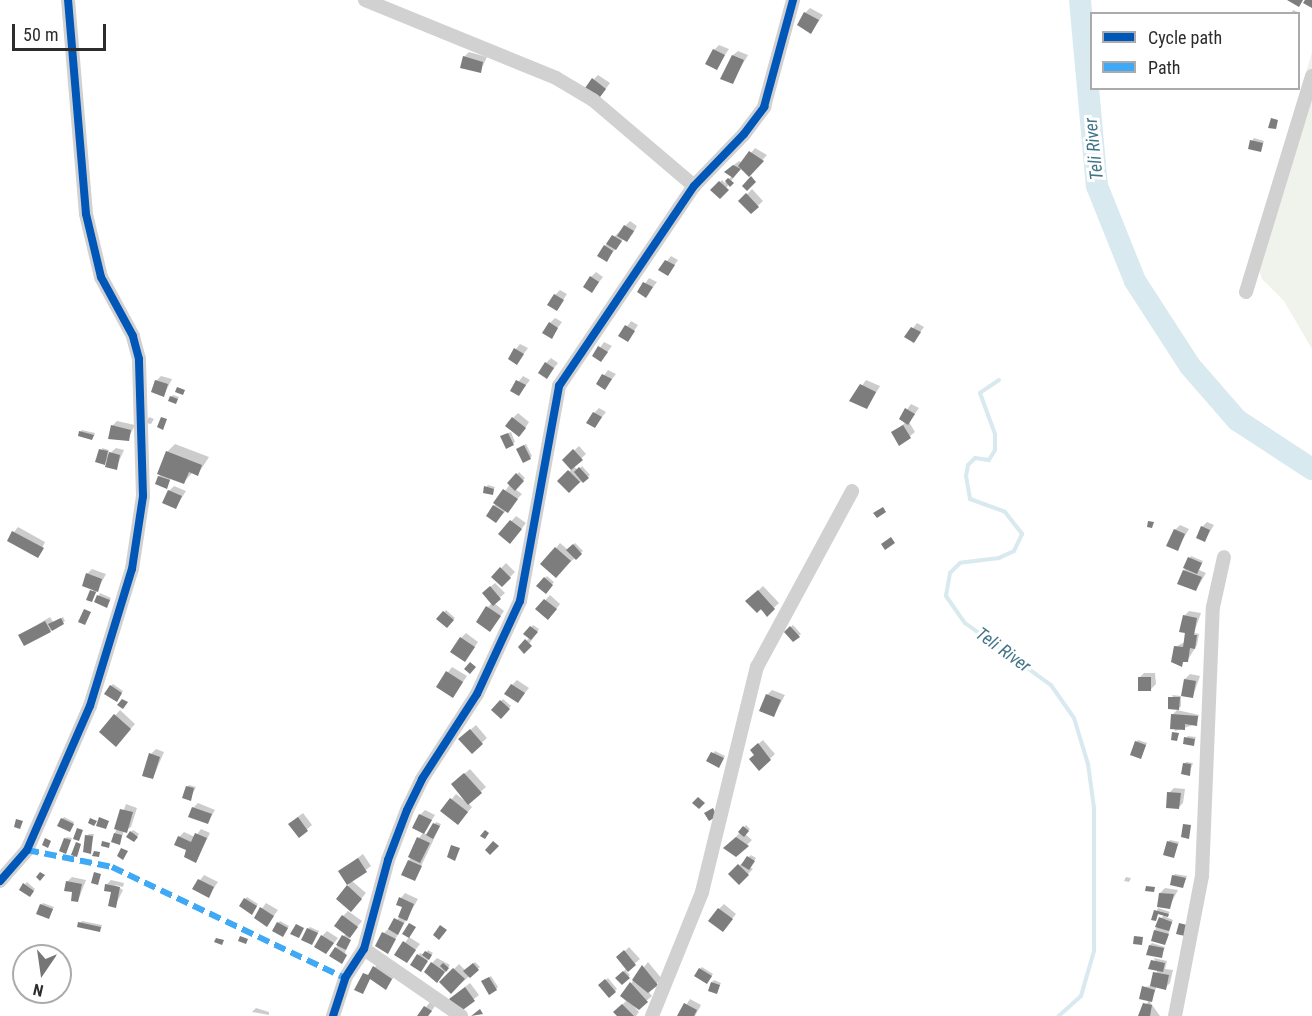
<!DOCTYPE html>
<html>
<head>
<meta charset="utf-8">
<style>
	body { margin:0 }
	#map { position:relative; width:1312px; height:1016px; overflow:hidden; background:#fff; font-family:"Roboto Condensed",sans-serif }
	div>[style] { position:absolute }
	.green>* { inset:0; background:#f0f3eb }
	.shadow>* { inset:0; background:#0003 }
	.stream>* { height:4px; margin:-2px; padding:0 2px; transform-origin:2px; border-radius:2px; background:#d8e9ef }
	.river>* { height:22px; margin:-11px; padding:0 11px; transform-origin:11px; border-radius:11px; background:#d8e9ef }
	.building>* { inset:0; background:#7d7d7d }
	.minor>* { height:14px; margin:-7px; padding:0 7px; transform-origin:7px; border-radius:7px; background:#d1d1d1 }
	.quiet>* { height:6px; margin-top:-3px; transform-origin:0; background:repeating-linear-gradient(90deg,#3fa9f5 0 12px,transparent 0 18px) }
	.cycleway>* { height:8px; margin:-4px; padding:0 4px; transform-origin:4px; border-radius:4px; background:#0057b8 }
	span { translate:-50% -50%; white-space:nowrap; text-align:center; line-height:1.15; -webkit-text-stroke:6px #fff; paint-order:stroke }
	.water-label { font-size:18px; color:#417588; font-style:italic }
	.legend { position:absolute; left:1090px; top:12px; width:210px; height:78px; box-sizing:border-box; background:#fff; border:2px solid #ababab; margin:0; padding:8px 10px; list-style:none; font-size:18px; color:#2c2c2c }
	.legend li { display:flex; align-items:center; gap:12px; height:30px }
	.legend b { width:30px; border:2px solid #ababab }
	.north { position:absolute; left:12px; top:944px; width:60px; height:60px; box-sizing:border-box; background:#fff; border:2px solid #ababab; border-radius:50%; rotate:193deg; font-size:16px; font-weight:700; line-height:24px; text-align:center; color:#2c2c2c }
	.north::after { content:''; display:block; margin:auto; width:21px; height:27px; background:#767676; clip-path:polygon(50% 0,100% 100%,50% 72%,0 100%) }
	.scale { position:absolute; left:12px; top:24px; width:94px; height:27px; box-sizing:border-box; border:3px solid #2c2c2c; border-top:0; padding-left:8px; font-size:18px; line-height:21px; white-space:nowrap; color:#2c2c2c; -webkit-text-stroke:4px #fff; paint-order:stroke }
</style>
</head>
<body>
<div id="map">
	<div class="green">
		<div style="clip-path:polygon(1312px 52px,1312px 349px,1284px 301px,1262px 279px,1253px 251px)"></div>
	</div>
	<div class="shadow">
		<div style="clip-path:polygon(810px 8px,823px 15px,811px 32px,805px 13px)"></div>
		<div style="clip-path:polygon(1293px 10px,1300px 13px,1298px 18px,1298px 14px,1291px 14px)"></div>
		<div style="clip-path:polygon(719px 45px,729px 49px,716px 68px,714px 50px)"></div>
		<div style="clip-path:polygon(738px 51px,748px 55px,732px 82px,733px 55px)"></div>
		<div style="clip-path:polygon(469px 52px,487px 57px,480px 72px,464px 57px)"></div>
		<div style="clip-path:polygon(598px 75px,610px 83px,602px 94px,594px 79px)"></div>
		<div style="clip-path:polygon(1254px 138px,1264px 141px,1261px 151px,1252px 141px)"></div>
		<div style="clip-path:polygon(755px 148px,767px 155px,749px 175px,741px 167px,720px 197px,712px 190px,722px 180px,725px 183px,732px 176px,731px 167px,739px 161px,743px 163px)"></div>
		<div style="clip-path:polygon(752px 189px,763px 201px,751px 212px,741px 201px)"></div>
		<div style="clip-path:polygon(630px 221px,637px 226px,632px 235px,624px 238px,607px 260px,605px 246px)"></div>
		<div style="clip-path:polygon(671px 256px,678px 260px,668px 274px,660px 270px)"></div>
		<div style="clip-path:polygon(596px 272px,603px 277px,592px 291px,591px 277px)"></div>
		<div style="clip-path:polygon(649px 278px,657px 282px,646px 296px,639px 292px)"></div>
		<div style="clip-path:polygon(560px 290px,567px 294px,557px 309px,555px 295px)"></div>
		<div style="clip-path:polygon(555px 318px,562px 322px,551px 337px,550px 323px)"></div>
		<div style="clip-path:polygon(631px 321px,638px 325px,628px 340px,621px 335px)"></div>
		<div style="clip-path:polygon(917px 323px,924px 327px,914px 341px,906px 337px)"></div>
		<div style="clip-path:polygon(604px 342px,612px 346px,601px 360px,594px 356px)"></div>
		<div style="clip-path:polygon(520px 344px,528px 348px,517px 363px,516px 349px)"></div>
		<div style="clip-path:polygon(551px 358px,558px 363px,547px 377px,546px 363px)"></div>
		<div style="clip-path:polygon(608px 370px,616px 374px,605px 388px,598px 384px)"></div>
		<div style="clip-path:polygon(161px 376px,172px 379px,164px 395px,156px 381px)"></div>
		<div style="clip-path:polygon(523px 376px,530px 380px,519px 394px,512px 390px)"></div>
		<div style="clip-path:polygon(866px 380px,880px 386px,867px 408px,851px 401px)"></div>
		<div style="clip-path:polygon(173px 395px,179px 397px,176px 402px,171px 397px)"></div>
		<div style="clip-path:polygon(911px 404px,919px 408px,909px 422px,915px 432px,900px 444px,893px 433px,906px 422px,901px 418px)"></div>
		<div style="clip-path:polygon(599px 408px,606px 412px,595px 426px,594px 413px)"></div>
		<div style="clip-path:polygon(518px 413px,529px 422px,524px 430px,513px 418px)"></div>
		<div style="clip-path:polygon(149px 417px,154px 419px,151px 424px,146px 423px)"></div>
		<div style="clip-path:polygon(117px 421px,135px 425px,128px 439px,112px 426px)"></div>
		<div style="clip-path:polygon(82px 430px,95px 433px,94px 436px,80px 432px)"></div>
		<div style="clip-path:polygon(511px 432px,515px 442px,507px 447px,504px 435px)"></div>
		<div style="clip-path:polygon(175px 444px,209px 457px,198px 474px,193px 472px,184px 482px,171px 478px,166px 487px,159px 477px,167px 452px)"></div>
		<div style="clip-path:polygon(526px 444px,532px 456px,530px 458px,520px 447px)"></div>
		<div style="clip-path:polygon(579px 446px,586px 454px,573px 466px,578px 470px,582px 466px,590px 475px,569px 491px,559px 481px,572px 469px,564px 460px)"></div>
		<div style="clip-path:polygon(102px 448px,109px 450px,108px 455px,116px 448px,124px 450px,116px 468px,109px 459px,104px 463px)"></div>
		<div style="clip-path:polygon(519px 472px,525px 478px,515px 489px,522px 494px,498px 519px,494px 506px)"></div>
		<div style="clip-path:polygon(488px 485px,495px 487px,492px 493px,486px 487px)"></div>
		<div style="clip-path:polygon(174px 486px,186px 491px,176px 507px,169px 491px)"></div>
		<div style="clip-path:polygon(516px 516px,526px 523px,515px 537px,500px 534px)"></div>
		<div style="clip-path:polygon(1207px 522px,1214px 525px,1205px 540px,1202px 527px)"></div>
		<div style="clip-path:polygon(1180px 525px,1189px 529px,1177px 549px,1175px 530px)"></div>
		<div style="clip-path:polygon(18px 527px,45px 542px,38px 556px,14px 532px)"></div>
		<div style="clip-path:polygon(560px 543px,568px 550px,575px 543px,583px 551px,560px 571px,556px 548px)"></div>
		<div style="clip-path:polygon(1191px 556px,1203px 561px,1199px 570px,1206px 573px,1196px 590px,1184px 571px)"></div>
		<div style="clip-path:polygon(506px 563px,515px 572px,502px 585px,493px 577px)"></div>
		<div style="clip-path:polygon(92px 569px,106px 574px,92px 600px,93px 588px,87px 574px)"></div>
		<div style="clip-path:polygon(547px 576px,554px 582px,546px 592px,538px 585px)"></div>
		<div style="clip-path:polygon(495px 583px,505px 593px,494px 603px,504px 611px,494px 625px,488px 607px,492px 603px,488px 589px)"></div>
		<div style="clip-path:polygon(763px 586px,779px 603px,767px 614px,747px 601px)"></div>
		<div style="clip-path:polygon(100px 593px,111px 598px,107px 606px,96px 602px)"></div>
		<div style="clip-path:polygon(550px 595px,560px 604px,553px 613px,537px 609px)"></div>
		<div style="clip-path:polygon(446px 610px,455px 618px,447px 626px,438px 618px)"></div>
		<div style="clip-path:polygon(1189px 611px,1201px 613px,1194px 633px,1199px 634px,1197px 645px,1187px 661px,1177px 664px,1175px 647px,1185px 642px,1184px 616px)"></div>
		<div style="clip-path:polygon(50px 617px,53px 622px,63px 617px,65px 621px,50px 631px,20px 635px)"></div>
		<div style="clip-path:polygon(533px 625px,539px 629px,524px 652px,520px 647px,530px 637px,525px 634px)"></div>
		<div style="clip-path:polygon(793px 625px,801px 634px,793px 640px,786px 632px)"></div>
		<div style="clip-path:polygon(466px 633px,478px 642px,469px 655px,461px 638px)"></div>
		<div style="clip-path:polygon(452px 667px,467px 676px,457px 691px,438px 686px)"></div>
		<div style="clip-path:polygon(1144px 673px,1155px 673px,1156px 684px,1151px 689px,1139px 678px)"></div>
		<div style="clip-path:polygon(1190px 674px,1200px 676px,1193px 696px,1185px 679px)"></div>
		<div style="clip-path:polygon(517px 680px,529px 688px,518px 701px,512px 685px)"></div>
		<div style="clip-path:polygon(113px 684px,123px 691px,119px 698px,111px 686px)"></div>
		<div style="clip-path:polygon(772px 690px,785px 695px,774px 715px,767px 695px)"></div>
		<div style="clip-path:polygon(1172px 695px,1181px 696px,1181px 706px,1177px 710px,1199px 715px,1196px 724px,1175px 731px,1172px 715px,1179px 708px)"></div>
		<div style="clip-path:polygon(503px 699px,511px 706px,501px 717px,493px 710px)"></div>
		<div style="clip-path:polygon(120px 710px,135px 724px,116px 745px,101px 731px)"></div>
		<div style="clip-path:polygon(476px 725px,487px 738px,472px 752px,460px 739px)"></div>
		<div style="clip-path:polygon(1188px 736px,1196px 737px,1193px 745px,1186px 738px)"></div>
		<div style="clip-path:polygon(763px 740px,775px 754px,759px 769px,757px 745px)"></div>
		<div style="clip-path:polygon(1138px 740px,1147px 743px,1141px 758px,1136px 742px)"></div>
		<div style="clip-path:polygon(156px 749px,164px 752px,153px 778px,151px 754px)"></div>
		<div style="clip-path:polygon(715px 751px,725px 756px,720px 764px,708px 761px)"></div>
		<div style="clip-path:polygon(1186px 762px,1193px 763px,1189px 774px,1184px 764px)"></div>
		<div style="clip-path:polygon(470px 769px,486px 787px,468px 803px,472px 807px,462px 819px,442px 811px,456px 794px,465px 801px,458px 779px)"></div>
		<div style="clip-path:polygon(189px 785px,196px 787px,190px 799px,187px 787px)"></div>
		<div style="clip-path:polygon(1174px 788px,1185px 789px,1183px 803px,1178px 808px,1169px 793px)"></div>
		<div style="clip-path:polygon(198px 803px,215px 810px,208px 822px,193px 808px)"></div>
		<div style="clip-path:polygon(126px 804px,137px 808px,131px 827px,124px 831px,120px 843px,115px 833px)"></div>
		<div style="clip-path:polygon(425px 810px,435px 815px,424px 832px,420px 815px)"></div>
		<div style="clip-path:polygon(303px 813px,312px 825px,299px 836px,295px 819px)"></div>
		<div style="clip-path:polygon(64px 817px,74px 822px,72px 828px,62px 819px)"></div>
		<div style="clip-path:polygon(436px 822px,441px 824px,415px 879px,409px 861px,419px 838px,423px 833px,428px 835px)"></div>
		<div style="clip-path:polygon(746px 825px,750px 829px,745px 834px,752px 840px,736px 856px,730px 844px)"></div>
		<div style="clip-path:polygon(201px 829px,210px 833px,196px 861px,179px 837px,184px 832px,195px 837px)"></div>
		<div style="clip-path:polygon(133px 830px,139px 834px,136px 838px,131px 832px)"></div>
		<div style="clip-path:polygon(89px 834px,94px 834px,90px 852px,87px 836px)"></div>
		<div style="clip-path:polygon(67px 837px,72px 838px,66px 853px,65px 839px)"></div>
		<div style="clip-path:polygon(1170px 840px,1179px 842px,1174px 856px,1168px 842px)"></div>
		<div style="clip-path:polygon(363px 854px,371px 866px,352px 881px,366px 893px,356px 905px,338px 899px,349px 885px,340px 871px)"></div>
		<div style="clip-path:polygon(751px 855px,756px 858px,750px 867px,753px 869px,739px 883px,730px 874px)"></div>
		<div style="clip-path:polygon(1175px 874px,1187px 876px,1183px 886px,1173px 876px)"></div>
		<div style="clip-path:polygon(204px 875px,218px 882px,208px 896px,194px 888px)"></div>
		<div style="clip-path:polygon(72px 877px,86px 880px,78px 901px,67px 882px)"></div>
		<div style="clip-path:polygon(1126px 877px,1131px 878px,1129px 882px,1124px 881px)"></div>
		<div style="clip-path:polygon(111px 880px,124px 883px,123px 887px,115px 885px,123px 890px,115px 906px,113px 891px,106px 885px)"></div>
		<div style="clip-path:polygon(27px 882px,35px 889px,32px 893px,25px 884px)"></div>
		<div style="clip-path:polygon(1165px 888px,1178px 890px,1169px 907px,1160px 893px)"></div>
		<div style="clip-path:polygon(405px 893px,418px 899px,388px 952px,384px 933px,399px 918px,404px 906px,401px 898px)"></div>
		<div style="clip-path:polygon(247px 897px,258px 904px,254px 911px,245px 899px)"></div>
		<div style="clip-path:polygon(43px 903px,54px 907px,49px 917px,41px 905px)"></div>
		<div style="clip-path:polygon(266px 903px,278px 910px,267px 925px,256px 917px)"></div>
		<div style="clip-path:polygon(724px 904px,736px 914px,727px 925px,719px 909px)"></div>
		<div style="clip-path:polygon(1158px 908px,1170px 912px,1166px 917px,1173px 920px,1165px 944px,1155px 930px,1164px 914px,1159px 913px,1153px 919px)"></div>
		<div style="clip-path:polygon(348px 911px,362px 921px,350px 936px,343px 960px,336px 948px,346px 933px,343px 916px)"></div>
		<div style="clip-path:polygon(82px 921px,102px 925px,101px 929px,80px 923px)"></div>
		<div style="clip-path:polygon(280px 921px,289px 926px,285px 933px,278px 923px)"></div>
		<div style="clip-path:polygon(310px 927px,319px 931px,314px 941px,308px 929px)"></div>
		<div style="clip-path:polygon(327px 931px,338px 938px,326px 953px,322px 936px)"></div>
		<div style="clip-path:polygon(409px 937px,420px 944px,407px 961px,397px 954px)"></div>
		<div style="clip-path:polygon(1152px 943px,1165px 947px,1161px 957px,1150px 945px)"></div>
		<div style="clip-path:polygon(629px 947px,640px 959px,626px 971px,630px 975px,622px 983px,617px 978px,627px 968px,618px 958px)"></div>
		<div style="clip-path:polygon(428px 950px,433px 953px,422px 968px,412px 965px,420px 953px,424px 955px)"></div>
		<div style="clip-path:polygon(437px 958px,450px 965px,442px 976px,432px 963px)"></div>
		<div style="clip-path:polygon(1154px 958px,1167px 961px,1165px 969px,1173px 970px,1170px 983px,1165px 988px,1157px 986px,1150px 1002px,1160px 1016px,1139px 1016px,1149px 1000px,1144px 987px,1151px 986px,1158px 969px)"></div>
		<div style="clip-path:polygon(379px 962px,396px 974px,386px 988px,364px 974px,369px 975px)"></div>
		<div style="clip-path:polygon(475px 962px,480px 967px,451px 992px,441px 982px,459px 964px,466px 971px)"></div>
		<div style="clip-path:polygon(648px 962px,662px 979px,648px 991px,652px 996px,639px 1007px,629px 1001px,639px 1012px,636px 1016px,620px 1016px,615px 1012px,626px 1001px,621px 996px)"></div>
		<div style="clip-path:polygon(702px 967px,713px 974px,709px 980px,700px 969px)"></div>
		<div style="clip-path:polygon(491px 976px,498px 987px,496px 989px,485px 980px)"></div>
		<div style="clip-path:polygon(608px 978px,617px 989px,609px 996px,600px 985px)"></div>
		<div style="clip-path:polygon(714px 980px,721px 983px,716px 993px,712px 982px)"></div>
		<div style="clip-path:polygon(470px 983px,479px 995px,460px 1010px,456px 994px)"></div>
		<div style="clip-path:polygon(690px 999px,701px 1005px,695px 1016px,679px 1016px)"></div>
		<div style="clip-path:polygon(430px 1002px,435px 1006px,428px 1016px,419px 1016px)"></div>
		<div style="clip-path:polygon(256px 1008px,269px 1012px,269px 1015px,252px 1012px)"></div>
	</div>
	<div class="stream">
		<div style="left:999px;top:380px;width:23px;rotate:146deg"></div>
		<div style="left:980px;top:393px;width:44px;rotate:69.9deg"></div>
		<div style="left:995px;top:434px;width:16px;rotate:90deg"></div>
		<div style="left:995px;top:450px;width:12px;rotate:121deg"></div>
		<div style="left:989px;top:460px;width:14px;rotate:-172deg"></div>
		<div style="left:975px;top:458px;width:10px;rotate:135deg"></div>
		<div style="left:968px;top:465px;width:11px;rotate:100deg"></div>
		<div style="left:966px;top:476px;width:23px;rotate:80deg"></div>
		<div style="left:970px;top:499px;width:37px;rotate:20deg"></div>
		<div style="left:1005px;top:512px;width:28px;rotate:52deg"></div>
		<div style="left:1022px;top:534px;width:19px;rotate:115deg"></div>
		<div style="left:1014px;top:551px;width:17px;rotate:155deg"></div>
		<div style="left:999px;top:558px;width:39px;rotate:173deg"></div>
		<div style="left:960px;top:563px;width:14px;rotate:135deg"></div>
		<div style="left:950px;top:573px;width:23px;rotate:100deg"></div>
		<div style="left:946px;top:596px;width:33px;rotate:55deg"></div>
		<div style="left:965px;top:623px;width:106px;rotate:35.8deg"></div>
		<div style="left:1051px;top:685px;width:40px;rotate:55.1deg"></div>
		<div style="left:1074px;top:718px;width:48px;rotate:73.1deg"></div>
		<div style="left:1088px;top:764px;width:44px;rotate:82.2deg"></div>
		<div style="left:1094px;top:808px;width:143px;rotate:90deg"></div>
		<div style="left:1094px;top:951px;width:47px;rotate:106.1deg"></div>
		<div style="left:1081px;top:996px;width:30px;rotate:138deg"></div>
	</div>
	<div class="river">
		<div style="left:1080px;top:0;width:187px;rotate:84.8deg"></div>
		<div style="left:1097px;top:186px;width:102px;rotate:68.2deg"></div>
		<div style="left:1135px;top:281px;width:101px;rotate:57.1deg"></div>
		<div style="left:1190px;top:366px;width:72px;rotate:49deg"></div>
		<div style="left:1237px;top:420px;width:90px;rotate:33.2deg"></div>
	</div>
	<div class="building">
		<div style="clip-path:polygon(1287px 0,1303px 0,1299px 7px)"></div>
		<div style="clip-path:polygon(1305px 0,1312px 0,1312px 8px,1303px 3px)"></div>
		<div style="clip-path:polygon(804px 12px,819px 20px,811px 34px,797px 25px)"></div>
		<div style="clip-path:polygon(713px 49px,725px 55px,717px 70px,705px 64px)"></div>
		<div style="clip-path:polygon(732px 55px,744px 60px,733px 84px,720px 79px)"></div>
		<div style="clip-path:polygon(463px 56px,483px 62px,481px 73px,460px 68px)"></div>
		<div style="clip-path:polygon(592px 78px,606px 89px,597px 101px,583px 91px)"></div>
		<div style="clip-path:polygon(1271px 118px,1278px 120px,1276px 129px,1268px 128px)"></div>
		<div style="clip-path:polygon(1250px 140px,1263px 143px,1261px 152px,1248px 149px)"></div>
		<div style="clip-path:polygon(749px 151px,764px 161px,749px 177px,738px 166px)"></div>
		<div style="clip-path:polygon(733px 165px,741px 169px,733px 178px,724px 172px)"></div>
		<div style="clip-path:polygon(751px 176px,756px 182px,747px 191px,742px 186px)"></div>
		<div style="clip-path:polygon(728px 178px,734px 183px,730px 187px,725px 181px)"></div>
		<div style="clip-path:polygon(719px 181px,729px 190px,720px 199px,710px 190px)"></div>
		<div style="clip-path:polygon(746px 193px,759px 207px,751px 214px,738px 201px)"></div>
		<div style="clip-path:polygon(624px 225px,634px 231px,627px 242px,617px 236px)"></div>
		<div style="clip-path:polygon(612px 235px,622px 241px,616px 250px,606px 244px)"></div>
		<div style="clip-path:polygon(604px 245px,613px 251px,607px 262px,597px 256px)"></div>
		<div style="clip-path:polygon(665px 260px,675px 265px,668px 276px,658px 270px)"></div>
		<div style="clip-path:polygon(590px 276px,599px 282px,592px 293px,583px 287px)"></div>
		<div style="clip-path:polygon(643px 282px,653px 287px,646px 298px,637px 292px)"></div>
		<div style="clip-path:polygon(554px 294px,564px 300px,557px 311px,547px 305px)"></div>
		<div style="clip-path:polygon(549px 322px,558px 328px,552px 339px,542px 333px)"></div>
		<div style="clip-path:polygon(625px 325px,635px 331px,628px 342px,618px 336px)"></div>
		<div style="clip-path:polygon(911px 327px,921px 332px,914px 343px,904px 337px)"></div>
		<div style="clip-path:polygon(598px 346px,608px 352px,601px 362px,592px 356px)"></div>
		<div style="clip-path:polygon(514px 348px,524px 354px,517px 365px,508px 359px)"></div>
		<div style="clip-path:polygon(545px 362px,554px 368px,547px 379px,538px 373px)"></div>
		<div style="clip-path:polygon(602px 374px,612px 379px,605px 390px,596px 384px)"></div>
		<div style="clip-path:polygon(155px 380px,168px 384px,164px 397px,151px 392px)"></div>
		<div style="clip-path:polygon(516px 380px,526px 385px,519px 396px,510px 391px)"></div>
		<div style="clip-path:polygon(860px 384px,876px 392px,867px 409px,849px 401px)"></div>
		<div style="clip-path:polygon(177px 387px,185px 390px,183px 395px,175px 392px)"></div>
		<div style="clip-path:polygon(170px 396px,178px 399px,176px 404px,168px 401px)"></div>
		<div style="clip-path:polygon(905px 408px,915px 414px,908px 425px,899px 419px)"></div>
		<div style="clip-path:polygon(593px 412px,602px 417px,595px 428px,586px 423px)"></div>
		<div style="clip-path:polygon(161px 417px,167px 419px,163px 430px,157px 427px)"></div>
		<div style="clip-path:polygon(512px 417px,526px 428px,519px 437px,505px 426px)"></div>
		<div style="clip-path:polygon(111px 425px,131px 430px,129px 441px,108px 439px)"></div>
		<div style="clip-path:polygon(903px 425px,911px 438px,899px 446px,891px 432px)"></div>
		<div style="clip-path:polygon(79px 431px,94px 435px,92px 440px,78px 436px)"></div>
		<div style="clip-path:polygon(508px 433px,514px 445px,506px 449px,500px 436px)"></div>
		<div style="clip-path:polygon(524px 445px,531px 459px,523px 463px,516px 449px)"></div>
		<div style="clip-path:polygon(99px 449px,108px 451px,105px 465px,95px 462px)"></div>
		<div style="clip-path:polygon(573px 449px,583px 460px,571px 470px,562px 460px)"></div>
		<div style="clip-path:polygon(166px 451px,202px 465px,198px 476px,189px 472px,184px 484px,157px 474px)"></div>
		<div style="clip-path:polygon(109px 452px,120px 455px,117px 470px,105px 467px)"></div>
		<div style="clip-path:polygon(579px 467px,589px 478px,583px 483px,574px 472px)"></div>
		<div style="clip-path:polygon(568px 470px,580px 482px,569px 493px,557px 481px)"></div>
		<div style="clip-path:polygon(516px 473px,524px 481px,515px 491px,507px 483px)"></div>
		<div style="clip-path:polygon(158px 476px,170px 480px,167px 489px,155px 484px)"></div>
		<div style="clip-path:polygon(484px 486px,494px 489px,493px 495px,483px 493px)"></div>
		<div style="clip-path:polygon(503px 489px,518px 499px,508px 513px,493px 503px)"></div>
		<div style="clip-path:polygon(168px 490px,182px 496px,176px 509px,162px 503px)"></div>
		<div style="clip-path:polygon(493px 505px,504px 512px,496px 523px,486px 516px)"></div>
		<div style="clip-path:polygon(883px 507px,886px 512px,877px 518px,873px 513px)"></div>
		<div style="clip-path:polygon(510px 520px,522px 529px,510px 544px,498px 534px)"></div>
		<div style="clip-path:polygon(1148px 521px,1154px 522px,1152px 528px,1147px 527px)"></div>
		<div style="clip-path:polygon(1201px 526px,1210px 530px,1205px 542px,1196px 538px)"></div>
		<div style="clip-path:polygon(1174px 529px,1185px 534px,1178px 551px,1166px 546px)"></div>
		<div style="clip-path:polygon(12px 531px,44px 548px,38px 558px,7px 541px)"></div>
		<div style="clip-path:polygon(891px 537px,895px 543px,885px 550px,881px 544px)"></div>
		<div style="clip-path:polygon(573px 544px,582px 554px,576px 560px,566px 550px)"></div>
		<div style="clip-path:polygon(555px 547px,571px 561px,556px 578px,540px 564px)"></div>
		<div style="clip-path:polygon(1188px 557px,1202px 563px,1197px 574px,1183px 568px)"></div>
		<div style="clip-path:polygon(500px 567px,511px 578px,502px 587px,491px 577px)"></div>
		<div style="clip-path:polygon(1183px 570px,1202px 577px,1196px 591px,1177px 584px)"></div>
		<div style="clip-path:polygon(86px 573px,102px 579px,98px 592px,82px 586px)"></div>
		<div style="clip-path:polygon(544px 577px,553px 585px,546px 594px,536px 586px)"></div>
		<div style="clip-path:polygon(490px 586px,501px 599px,493px 606px,482px 593px)"></div>
		<div style="clip-path:polygon(90px 590px,96px 592px,92px 602px,86px 600px)"></div>
		<div style="clip-path:polygon(758px 590px,775px 609px,767px 617px,761px 609px,757px 613px,745px 601px)"></div>
		<div style="clip-path:polygon(97px 595px,110px 600px,107px 608px,94px 602px)"></div>
		<div style="clip-path:polygon(544px 599px,557px 609px,548px 620px,535px 609px)"></div>
		<div style="clip-path:polygon(486px 606px,501px 616px,490px 632px,476px 622px)"></div>
		<div style="clip-path:polygon(84px 609px,91px 612px,85px 625px,78px 622px)"></div>
		<div style="clip-path:polygon(443px 611px,454px 620px,447px 628px,436px 619px)"></div>
		<div style="clip-path:polygon(1183px 615px,1197px 618px,1194px 635px,1197px 635px,1195px 649px,1190px 648px,1188px 662px,1183px 662px,1182px 667px,1171px 662px,1174px 646px,1183px 647px,1185px 633px,1179px 632px)"></div>
		<div style="clip-path:polygon(61px 618px,64px 624px,52px 631px,48px 624px)"></div>
		<div style="clip-path:polygon(45px 621px,51px 632px,24px 646px,18px 635px)"></div>
		<div style="clip-path:polygon(530px 626px,538px 632px,531px 640px,523px 634px)"></div>
		<div style="clip-path:polygon(790px 626px,800px 637px,793px 642px,784px 632px)"></div>
		<div style="clip-path:polygon(460px 637px,475px 647px,465px 662px,450px 652px)"></div>
		<div style="clip-path:polygon(525px 639px,532px 646px,524px 654px,518px 647px)"></div>
		<div style="clip-path:polygon(470px 662px,476px 667px,470px 674px,464px 669px)"></div>
		<div style="clip-path:polygon(446px 671px,463px 682px,453px 698px,436px 687px)"></div>
		<div style="clip-path:polygon(1138px 677px,1151px 677px,1151px 691px,1138px 691px)"></div>
		<div style="clip-path:polygon(1184px 679px,1196px 681px,1193px 698px,1181px 696px)"></div>
		<div style="clip-path:polygon(511px 684px,525px 693px,518px 703px,504px 694px)"></div>
		<div style="clip-path:polygon(110px 685px,122px 693px,117px 702px,104px 694px)"></div>
		<div style="clip-path:polygon(766px 694px,781px 700px,774px 717px,759px 711px)"></div>
		<div style="clip-path:polygon(1168px 697px,1180px 697px,1179px 710px,1168px 709px)"></div>
		<div style="clip-path:polygon(122px 699px,128px 702px,123px 709px,117px 705px)"></div>
		<div style="clip-path:polygon(500px 700px,510px 709px,501px 719px,491px 710px)"></div>
		<div style="clip-path:polygon(114px 714px,131px 729px,116px 747px,99px 732px)"></div>
		<div style="clip-path:polygon(1171px 714px,1198px 716px,1197px 726px,1185px 724px,1185px 730px,1170px 729px)"></div>
		<div style="clip-path:polygon(470px 729px,483px 744px,472px 754px,458px 739px)"></div>
		<div style="clip-path:polygon(1172px 732px,1179px 733px,1177px 741px,1171px 740px)"></div>
		<div style="clip-path:polygon(1184px 737px,1195px 739px,1194px 746px,1183px 744px)"></div>
		<div style="clip-path:polygon(1135px 741px,1146px 745px,1141px 759px,1130px 755px)"></div>
		<div style="clip-path:polygon(758px 743px,771px 760px,759px 771px,749px 759px,754px 755px,750px 750px)"></div>
		<div style="clip-path:polygon(711px 752px,724px 758px,719px 768px,706px 761px)"></div>
		<div style="clip-path:polygon(149px 753px,160px 757px,153px 779px,142px 776px)"></div>
		<div style="clip-path:polygon(1183px 763px,1191px 764px,1190px 776px,1181px 774px)"></div>
		<div style="clip-path:polygon(464px 773px,482px 793px,468px 805px,451px 784px)"></div>
		<div style="clip-path:polygon(186px 786px,194px 788px,191px 801px,182px 798px)"></div>
		<div style="clip-path:polygon(1167px 792px,1181px 793px,1179px 809px,1166px 808px)"></div>
		<div style="clip-path:polygon(698px 797px,705px 803px,699px 809px,692px 803px)"></div>
		<div style="clip-path:polygon(450px 798px,468px 812px,458px 825px,440px 811px)"></div>
		<div style="clip-path:polygon(192px 807px,212px 814px,208px 824px,188px 817px)"></div>
		<div style="clip-path:polygon(713px 808px,717px 816px,709px 821px,704px 813px)"></div>
		<div style="clip-path:polygon(120px 809px,133px 812px,127px 833px,114px 829px)"></div>
		<div style="clip-path:polygon(419px 814px,432px 820px,424px 834px,412px 828px)"></div>
		<div style="clip-path:polygon(99px 817px,109px 821px,106px 829px,96px 826px)"></div>
		<div style="clip-path:polygon(298px 817px,308px 831px,299px 838px,288px 824px)"></div>
		<div style="clip-path:polygon(61px 818px,74px 824px,70px 832px,57px 826px)"></div>
		<div style="clip-path:polygon(90px 818px,97px 821px,94px 826px,88px 823px)"></div>
		<div style="clip-path:polygon(16px 819px,23px 821px,20px 829px,14px 827px)"></div>
		<div style="clip-path:polygon(433px 823px,440px 826px,433px 839px,426px 835px)"></div>
		<div style="clip-path:polygon(1183px 824px,1191px 825px,1189px 839px,1181px 837px)"></div>
		<div style="clip-path:polygon(743px 826px,749px 831px,744px 837px,738px 832px)"></div>
		<div style="clip-path:polygon(77px 828px,83px 830px,79px 841px,73px 839px)"></div>
		<div style="clip-path:polygon(485px 830px,489px 833px,485px 839px,480px 836px)"></div>
		<div style="clip-path:polygon(130px 831px,138px 837px,134px 842px,126px 837px)"></div>
		<div style="clip-path:polygon(114px 833px,122px 835px,120px 845px,111px 842px)"></div>
		<div style="clip-path:polygon(195px 833px,207px 838px,196px 863px,184px 857px,186px 850px,174px 845px,178px 836px,191px 842px)"></div>
		<div style="clip-path:polygon(85px 835px,93px 836px,91px 854px,83px 852px)"></div>
		<div style="clip-path:polygon(417px 837px,430px 843px,420px 863px,408px 857px)"></div>
		<div style="clip-path:polygon(736px 837px,749px 846px,736px 857px,723px 848px)"></div>
		<div style="clip-path:polygon(45px 838px,51px 841px,48px 848px,42px 845px)"></div>
		<div style="clip-path:polygon(64px 838px,71px 840px,66px 854px,59px 851px)"></div>
		<div style="clip-path:polygon(102px 841px,110px 843px,109px 848px,101px 846px)"></div>
		<div style="clip-path:polygon(493px 841px,499px 846px,490px 855px,485px 850px)"></div>
		<div style="clip-path:polygon(1167px 841px,1178px 844px,1174px 858px,1163px 855px)"></div>
		<div style="clip-path:polygon(76px 842px,81px 844px,77px 857px,71px 855px)"></div>
		<div style="clip-path:polygon(451px 845px,460px 848px,455px 861px,447px 857px)"></div>
		<div style="clip-path:polygon(121px 848px,128px 851px,123px 860px,117px 856px)"></div>
		<div style="clip-path:polygon(94px 851px,100px 852px,99px 857px,92px 856px)"></div>
		<div style="clip-path:polygon(747px 856px,755px 861px,749px 870px,741px 865px)"></div>
		<div style="clip-path:polygon(358px 858px,367px 872px,347px 885px,338px 871px)"></div>
		<div style="clip-path:polygon(408px 860px,422px 866px,415px 881px,401px 875px)"></div>
		<div style="clip-path:polygon(738px 864px,749px 875px,739px 885px,728px 874px)"></div>
		<div style="clip-path:polygon(40px 872px,45px 875px,40px 881px,36px 877px)"></div>
		<div style="clip-path:polygon(94px 872px,101px 874px,98px 885px,91px 883px)"></div>
		<div style="clip-path:polygon(1172px 875px,1186px 878px,1183px 888px,1170px 885px)"></div>
		<div style="clip-path:polygon(198px 879px,214px 887px,209px 898px,192px 889px)"></div>
		<div style="clip-path:polygon(66px 881px,82px 884px,78px 902px,71px 901px,72px 892px,64px 891px)"></div>
		<div style="clip-path:polygon(23px 883px,34px 891px,30px 897px,19px 890px)"></div>
		<div style="clip-path:polygon(105px 884px,120px 887px,116px 908px,108px 906px,111px 892px,104px 891px)"></div>
		<div style="clip-path:polygon(347px 885px,362px 899px,351px 912px,336px 899px)"></div>
		<div style="clip-path:polygon(1146px 886px,1155px 887px,1154px 892px,1145px 891px)"></div>
		<div style="clip-path:polygon(1159px 893px,1174px 894px,1170px 909px,1157px 907px)"></div>
		<div style="clip-path:polygon(399px 897px,414px 904px,407px 921px,398px 917px,402px 907px,396px 905px)"></div>
		<div style="clip-path:polygon(244px 898px,257px 906px,252px 915px,239px 906px)"></div>
		<div style="clip-path:polygon(40px 904px,53px 909px,49px 919px,36px 914px)"></div>
		<div style="clip-path:polygon(260px 907px,274px 916px,267px 927px,254px 918px)"></div>
		<div style="clip-path:polygon(718px 908px,733px 919px,723px 932px,708px 921px)"></div>
		<div style="clip-path:polygon(1154px 910px,1169px 914px,1168px 917px,1158px 914px,1156px 921px,1151px 920px)"></div>
		<div style="clip-path:polygon(342px 915px,358px 927px,350px 938px,334px 926px)"></div>
		<div style="clip-path:polygon(1159px 917px,1172px 922px,1169px 931px,1155px 927px)"></div>
		<div style="clip-path:polygon(394px 918px,404px 923px,398px 935px,388px 929px)"></div>
		<div style="clip-path:polygon(78px 922px,101px 927px,100px 932px,77px 927px)"></div>
		<div style="clip-path:polygon(277px 922px,288px 928px,283px 937px,272px 931px)"></div>
		<div style="clip-path:polygon(409px 923px,416px 927px,409px 938px,402px 934px)"></div>
		<div style="clip-path:polygon(1179px 923px,1187px 925px,1185px 936px,1176px 934px)"></div>
		<div style="clip-path:polygon(296px 924px,304px 928px,299px 938px,290px 934px)"></div>
		<div style="clip-path:polygon(440px 925px,447px 930px,439px 940px,433px 935px)"></div>
		<div style="clip-path:polygon(307px 928px,318px 933px,312px 945px,301px 940px)"></div>
		<div style="clip-path:polygon(1154px 930px,1169px 934px,1165px 945px,1151px 941px)"></div>
		<div style="clip-path:polygon(382px 932px,396px 939px,388px 954px,375px 946px)"></div>
		<div style="clip-path:polygon(321px 935px,334px 943px,326px 954px,314px 947px)"></div>
		<div style="clip-path:polygon(342px 935px,351px 940px,346px 950px,336px 945px)"></div>
		<div style="clip-path:polygon(240px 936px,248px 939px,246px 944px,238px 941px)"></div>
		<div style="clip-path:polygon(1134px 936px,1143px 937px,1142px 945px,1133px 944px)"></div>
		<div style="clip-path:polygon(216px 938px,224px 940px,222px 945px,214px 942px)"></div>
		<div style="clip-path:polygon(403px 941px,416px 950px,407px 963px,394px 955px)"></div>
		<div style="clip-path:polygon(1149px 945px,1164px 948px,1162px 958px,1146px 955px)"></div>
		<div style="clip-path:polygon(335px 947px,347px 955px,342px 964px,329px 956px)"></div>
		<div style="clip-path:polygon(624px 950px,636px 965px,628px 972px,616px 957px)"></div>
		<div style="clip-path:polygon(425px 951px,432px 955px,429px 960px,422px 955px)"></div>
		<div style="clip-path:polygon(417px 954px,428px 961px,421px 972px,410px 965px)"></div>
		<div style="clip-path:polygon(1151px 960px,1165px 963px,1163px 972px,1148px 969px)"></div>
		<div style="clip-path:polygon(431px 962px,445px 972px,437px 983px,424px 972px)"></div>
		<div style="clip-path:polygon(443px 963px,449px 968px,446px 972px,440px 966px)"></div>
		<div style="clip-path:polygon(473px 963px,479px 970px,470px 978px,463px 971px)"></div>
		<div style="clip-path:polygon(642px 965px,658px 985px,648px 993px,632px 980px)"></div>
		<div style="clip-path:polygon(373px 966px,392px 979px,386px 990px,370px 979px,363px 994px,354px 990px,363px 973px,368px 975px)"></div>
		<div style="clip-path:polygon(453px 968px,465px 979px,451px 994px,439px 982px)"></div>
		<div style="clip-path:polygon(699px 968px,712px 976px,707px 984px,694px 976px)"></div>
		<div style="clip-path:polygon(623px 971px,630px 978px,622px 985px,615px 978px)"></div>
		<div style="clip-path:polygon(1153px 972px,1169px 975px,1166px 990px,1150px 986px)"></div>
		<div style="clip-path:polygon(489px 977px,497px 990px,489px 995px,481px 981px)"></div>
		<div style="clip-path:polygon(605px 979px,616px 992px,609px 998px,598px 985px)"></div>
		<div style="clip-path:polygon(630px 982px,648px 1002px,639px 1010px,620px 996px)"></div>
		<div style="clip-path:polygon(711px 982px,720px 985px,717px 994px,708px 991px)"></div>
		<div style="clip-path:polygon(1142px 986px,1155px 990px,1152px 1002px,1139px 999px)"></div>
		<div style="clip-path:polygon(465px 987px,475px 1001px,460px 1012px,449px 999px)"></div>
		<div style="clip-path:polygon(684px 1003px,697px 1010px,694px 1016px,677px 1016px)"></div>
		<div style="clip-path:polygon(1143px 1003px,1152px 1005px,1150px 1016px,1138px 1016px)"></div>
		<div style="clip-path:polygon(622px 1004px,634px 1016px,617px 1016px,613px 1012px)"></div>
		<div style="clip-path:polygon(424px 1006px,432px 1011px,428px 1016px,417px 1016px)"></div>
		<div style="clip-path:polygon(480px 1009px,483px 1014px,471px 1016px)"></div>
	</div>
	<div class="minor">
		<div style="left:365px;top:0;width:206px;rotate:22.2deg"></div>
		<div style="left:556px;top:78px;width:43px;rotate:30.7deg"></div>
		<div style="left:593px;top:100px;width:133px;rotate:40.4deg"></div>
		<div style="left:1246px;top:292px;width:226px;rotate:-73deg"></div>
		<div style="left:0;top:881px;width:41px;rotate:-48.9deg"></div>
		<div style="left:27px;top:850px;width:157px;rotate:-66.4deg"></div>
		<div style="left:90px;top:706px;width:143px;rotate:-73deg"></div>
		<div style="left:132px;top:569px;width:74px;rotate:-81.4deg"></div>
		<div style="left:143px;top:496px;width:137px;rotate:-91.7deg"></div>
		<div style="left:139px;top:359px;width:24px;rotate:-105deg"></div>
		<div style="left:133px;top:336px;width:67px;rotate:-118.5deg"></div>
		<div style="left:101px;top:277px;width:65px;rotate:-103.4deg"></div>
		<div style="left:86px;top:214px;width:215px;rotate:-94.8deg"></div>
		<div style="left:364px;top:949px;width:118px;rotate:34.6deg"></div>
		<div style="left:333px;top:1016px;width:40px;rotate:-72deg"></div>
		<div style="left:345px;top:978px;width:35px;rotate:-57deg"></div>
		<div style="left:364px;top:949px;width:92px;rotate:-74.9deg"></div>
		<div style="left:388px;top:860px;width:53px;rotate:-69.2deg"></div>
		<div style="left:407px;top:810px;width:34px;rotate:-64deg"></div>
		<div style="left:422px;top:779px;width:101px;rotate:-57.1deg"></div>
		<div style="left:477px;top:694px;width:102px;rotate:-65.2deg"></div>
		<div style="left:520px;top:601px;width:219px;rotate:-79.7deg"></div>
		<div style="left:559px;top:386px;width:241px;rotate:-56deg"></div>
		<div style="left:694px;top:186px;width:72px;rotate:-46.1deg"></div>
		<div style="left:744px;top:134px;width:34px;rotate:-53deg"></div>
		<div style="left:764px;top:107px;width:111px;rotate:-74.8deg"></div>
		<div style="left:652px;top:1016px;width:134px;rotate:-68deg"></div>
		<div style="left:702px;top:892px;width:232px;rotate:-76.3deg"></div>
		<div style="left:757px;top:667px;width:200px;rotate:-61.6deg"></div>
		<div style="left:1175px;top:1016px;width:143px;rotate:-79.1deg"></div>
		<div style="left:1202px;top:876px;width:269px;rotate:-87.7deg"></div>
		<div style="left:1213px;top:607px;width:51px;rotate:-77.6deg"></div>
	</div>
	<div class="quiet">
		<div style="left:27px;top:850px;width:87px;rotate:11.3deg"></div>
		<div style="left:112px;top:867px;width:258px;rotate:25.5deg"></div>
	</div>
	<div class="cycleway">
		<div style="left:0;top:881px;width:41px;rotate:-48.9deg"></div>
		<div style="left:27px;top:850px;width:157px;rotate:-66.4deg"></div>
		<div style="left:90px;top:706px;width:143px;rotate:-73deg"></div>
		<div style="left:132px;top:569px;width:74px;rotate:-81.4deg"></div>
		<div style="left:143px;top:496px;width:137px;rotate:-91.7deg"></div>
		<div style="left:139px;top:359px;width:24px;rotate:-105deg"></div>
		<div style="left:133px;top:336px;width:67px;rotate:-118.5deg"></div>
		<div style="left:101px;top:277px;width:65px;rotate:-103.4deg"></div>
		<div style="left:86px;top:214px;width:215px;rotate:-94.8deg"></div>
		<div style="left:333px;top:1016px;width:40px;rotate:-72deg"></div>
		<div style="left:345px;top:978px;width:35px;rotate:-57deg"></div>
		<div style="left:364px;top:949px;width:92px;rotate:-74.9deg"></div>
		<div style="left:388px;top:860px;width:53px;rotate:-69.2deg"></div>
		<div style="left:407px;top:810px;width:34px;rotate:-64deg"></div>
		<div style="left:422px;top:779px;width:101px;rotate:-57.1deg"></div>
		<div style="left:477px;top:694px;width:102px;rotate:-65.2deg"></div>
		<div style="left:520px;top:601px;width:219px;rotate:-79.7deg"></div>
		<div style="left:559px;top:386px;width:241px;rotate:-56deg"></div>
		<div style="left:694px;top:186px;width:72px;rotate:-46.1deg"></div>
		<div style="left:744px;top:134px;width:34px;rotate:-53deg"></div>
		<div style="left:764px;top:107px;width:111px;rotate:-74.8deg"></div>
	</div>
	<div class="water-label">
		<span style="left:1094px;top:149px;rotate:-96deg">Teli River</span>
		<span style="left:1003px;top:650px;rotate:36deg">Teli River</span>
	</div>
	<ul class="legend">
	<li><b style="height:8px;background:#0057b8"></b>Cycle path</li>
	<li><b style="height:8px;background:#3fa9f5"></b>Path</li>
	</ul>
	<div class="north">N</div>
	<div class="scale">50 m</div>
</div>
</body>
</html>
